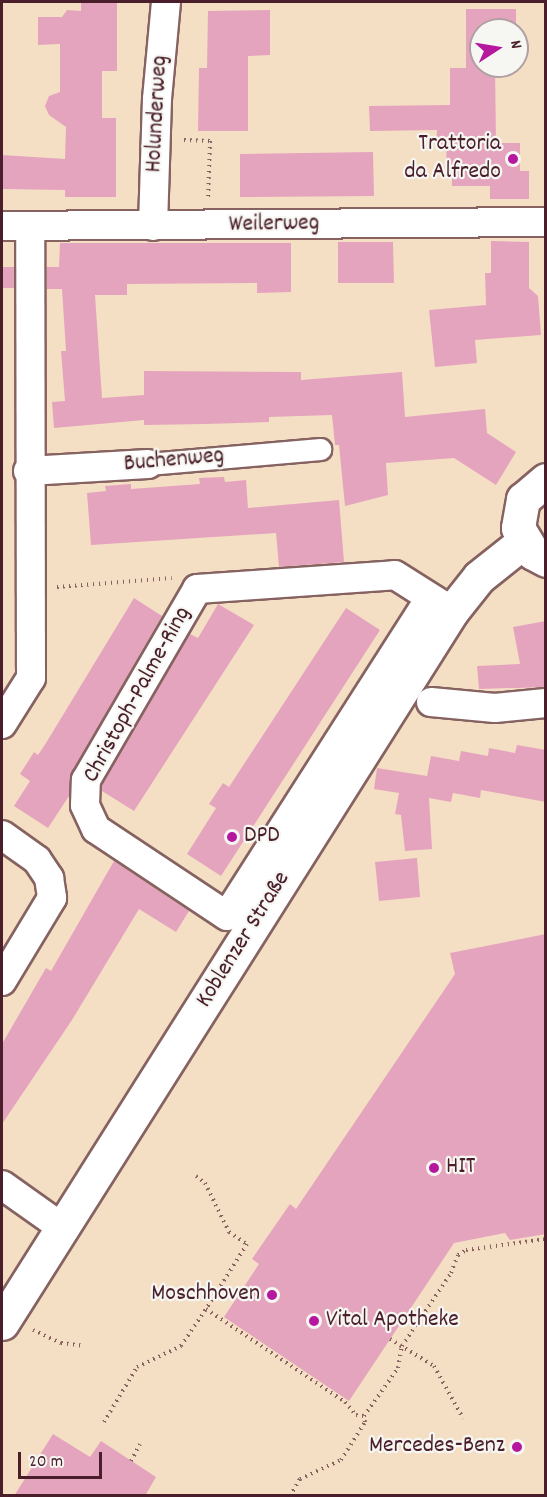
<!DOCTYPE html>
<html>
<head>
<meta charset="utf-8">
<style>
	body { margin:0 }
	#map { position:relative; width:547px; height:1497px; overflow:hidden; background:#f4dfc5; font-family:Dekko,sans-serif }
	div>[style] { position:absolute }
	.building>* { inset:0; background:#e5a4bd }
	.path>* { height:4px; margin-top:-2px; transform-origin:0; background:repeating-linear-gradient(90deg,#866261 0 1.5px,transparent 0 6px) }
	.roads { filter:drop-shadow(2px 0 #866261) drop-shadow(-2px 0 #866261) drop-shadow(0 2px #866261) drop-shadow(0 -2px #866261) }
	.pedestrian>* { height:21px; margin:-10.5px; padding:0 10.5px; transform-origin:10.5px; border-radius:10.5px; background:#fff }
	.minor>* { height:28px; margin:-14px; padding:0 14px; transform-origin:14px; border-radius:14px; background:#fff }
	.tertiary>* { height:33px; margin:-16.5px; padding:0 16.5px; transform-origin:16.5px; border-radius:16.5px; background:#fff }
	.secondary>* { height:33px; margin:-16.5px; padding:0 16.5px; transform-origin:16.5px; border-radius:16.5px; background:#fff }
	.dots>* { width:16px; height:16px; translate:-50% -50%; box-sizing:border-box; border:3px solid #f6f6f2; border-radius:50% }
	span { translate:-50% -50%; white-space:nowrap; text-align:center; line-height:1.15; -webkit-text-stroke:4.5px #f6f6f2; paint-order:stroke }
	.street-label { font-size:24px; color:#4a1f2b }
	.poi-label { font-size:24px; color:#4a1f2b }
	.right { translate:-100% -50%; text-align:right }
	.left { translate:0 -50%; text-align:left }
	.frame { position:absolute; inset:0; border:3px solid #4a1f2b; pointer-events:none }
	.north { position:absolute; left:469px; top:18px; width:60px; height:60px; box-sizing:border-box; background:#f6f6f2; border:2px solid #b1a0a2; border-radius:50%; rotate:78deg; font-size:16px; font-weight:700; line-height:24px; text-align:center; color:#4a1f2b }
	.north::after { content:''; display:block; margin:auto; width:21px; height:27px; background:#b5179e; clip-path:polygon(50% 0,100% 100%,50% 72%,0 100%) }
	.scale { position:absolute; left:18px; top:1452px; width:84px; height:27px; box-sizing:border-box; border:3px solid #4a1f2b; border-top:0; padding-left:8px; font-size:18px; line-height:21px; white-space:nowrap; color:#4a1f2b; -webkit-text-stroke:4px #f6f6f2; paint-order:stroke }
</style>
</head>
<body>
<div id="map">
	<div class="building">
		<div style="clip-path:polygon(81px 2px,117px 2px,117px 71px,102px 71px,102px 118px,116px 118px,116px 197px,65px 197px,65px 190px,2px 189px,2px 155px,65px 159px,66px 127px,49px 115px,45px 106px,49px 96px,60px 92px,60px 44px,38px 45px,38px 17px,62px 17px,67px 10px,81px 11px)"></div>
		<div style="clip-path:polygon(466px 9px,516px 9px,516px 30px,481px 30px,481px 66px,495px 66px,496px 143px,520px 143px,520px 171px,529px 171px,529px 199px,490px 199px,490px 186px,452px 186px,452px 171px,447px 171px,446px 145px,436px 145px,437px 130px,370px 131px,369px 106px,450px 105px,450px 68px,466px 68px)"></div>
		<div style="clip-path:polygon(270px 10px,270px 55px,248px 56px,248px 131px,198px 131px,199px 68px,207px 68px,208px 11px)"></div>
		<div style="clip-path:polygon(373px 152px,374px 196px,240px 197px,240px 154px)"></div>
		<div style="clip-path:polygon(491px 241px,529px 242px,529px 288px,538px 296px,541px 335px,475px 340px,477px 363px,435px 367px,429px 310px,486px 305px,485px 273px,491px 273px)"></div>
		<div style="clip-path:polygon(338px 242px,393px 242px,394px 283px,338px 283px)"></div>
		<div style="clip-path:polygon(60px 243px,291px 243px,291px 292px,257px 293px,257px 283px,127px 284px,127px 295px,95px 295px,102px 398px,144px 395px,144px 371px,301px 372px,301px 380px,402px 372px,405px 417px,485px 409px,487px 433px,516px 452px,496px 485px,454px 458px,386px 463px,388px 495px,345px 506px,339px 445px,335px 445px,332px 415px,269px 417px,269px 422px,205px 424px,144px 425px,144px 420px,54px 428px,52px 402px,65px 401px,61px 351px,66px 351px,62px 289px,47px 289px,47px 267px,59px 267px)"></div>
		<div style="clip-path:polygon(2px 267px,14px 267px,14px 288px,2px 288px)"></div>
		<div style="clip-path:polygon(224px 477px,225px 482px,246px 480px,248px 508px,339px 500px,344px 562px,279px 567px,276px 533px,91px 545px,87px 493px,106px 491px,105px 486px,131px 484px,131px 489px,200px 484px,199px 478px)"></div>
		<div style="clip-path:polygon(134px 598px,162px 616px,72px 772px,69px 796px,48px 828px,14px 806px,30px 781px,20px 774px,34px 752px,38px 755px,46px 743px)"></div>
		<div style="clip-path:polygon(218px 604px,254px 625px,134px 811px,102px 791px,102px 785px,190px 634px,198px 638px)"></div>
		<div style="clip-path:polygon(346px 608px,380px 630px,221px 876px,187px 854px,216px 808px,209px 804px,223px 783px,229px 787px)"></div>
		<div style="clip-path:polygon(546px 621px,546px 687px,479px 689px,477px 666px,520px 664px,513px 627px)"></div>
		<div style="clip-path:polygon(517px 745px,546px 750px,546px 802px,481px 790px,480px 798px,453px 793px,451px 802px,429px 798px,432px 849px,405px 851px,401px 815px,395px 814px,399px 793px,374px 789px,377px 768px,427px 776px,431px 756px,459px 761px,461px 751px,488px 756px,489px 748px,515px 753px)"></div>
		<div style="clip-path:polygon(417px 858px,420px 897px,379px 901px,375px 862px)"></div>
		<div style="clip-path:polygon(114px 861px,189px 911px,176px 932px,139px 909px,72px 1020px,2px 1124px,2px 1044px,46px 968px,51px 971px)"></div>
		<div style="clip-path:polygon(546px 934px,546px 1234px,510px 1240px,505px 1233px,454px 1243px,349px 1401px,224px 1317px,259px 1264px,252px 1259px,290px 1204px,296px 1209px,455px 974px,450px 953px)"></div>
		<div style="clip-path:polygon(53px 1434px,90px 1457px,101px 1441px,156px 1477px,145px 1496px,14px 1496px)"></div>
	</div>
	<div class="path">
		<div style="left:184px;top:140px;width:26px;rotate:2deg"></div>
		<div style="left:210px;top:141px;width:56px;rotate:92deg"></div>
		<div style="left:57px;top:587px;width:115px;rotate:-4.5deg"></div>
		<div style="left:196px;top:1176px;width:11px;rotate:38deg"></div>
		<div style="left:205px;top:1183px;width:55px;rotate:63.9deg"></div>
		<div style="left:229px;top:1232px;width:22px;rotate:34deg"></div>
		<div style="left:247px;top:1244px;width:77px;rotate:122.2deg"></div>
		<div style="left:33px;top:1330px;width:31px;rotate:25deg"></div>
		<div style="left:61px;top:1343px;width:24px;rotate:7deg"></div>
		<div style="left:390px;top:1339px;width:52px;rotate:31.5deg"></div>
		<div style="left:434px;top:1366px;width:60px;rotate:60.9deg"></div>
		<div style="left:104px;top:1422px;width:64px;rotate:-59deg"></div>
		<div style="left:137px;top:1367px;width:49px;rotate:-25.5deg"></div>
		<div style="left:181px;top:1346px;width:45px;rotate:-56deg"></div>
		<div style="left:206px;top:1309px;width:167px;rotate:33.8deg"></div>
		<div style="left:345px;top:1402px;width:17px;rotate:50deg"></div>
		<div style="left:356px;top:1415px;width:8px;rotate:7deg"></div>
		<div style="left:364px;top:1416px;width:59px;rotate:-54.7deg"></div>
		<div style="left:398px;top:1368px;width:22px;rotate:-80deg"></div>
		<div style="left:402px;top:1346px;width:88px;rotate:-56.1deg"></div>
		<div style="left:451px;top:1273px;width:19px;rotate:-69deg"></div>
		<div style="left:458px;top:1255px;width:9px;rotate:-32deg"></div>
		<div style="left:466px;top:1250px;width:81px;rotate:-7.8deg"></div>
		<div style="left:131px;top:1461px;width:19px;rotate:-62deg"></div>
		<div style="left:290px;top:1496px;width:20px;rotate:-60deg"></div>
		<div style="left:300px;top:1479px;width:45px;rotate:-24.9deg"></div>
		<div style="left:341px;top:1460px;width:45px;rotate:-57.7deg"></div>
		<div style="left:365px;top:1422px;width:6px;rotate:-99deg"></div>
	</div>
	<div class="roads">
		<div class="pedestrian">
			<div style="left:148px;top:464px;width:173px;rotate:-5deg"></div>
		</div>
		<div class="minor">
			<div style="left:2px;top:226px;width:544px;rotate:-0.42deg"></div>
			<div style="left:153px;top:226px;width:127px;rotate:-88.2deg"></div>
			<div style="left:157px;top:99px;width:97px;rotate:-84.7deg"></div>
			<div style="left:28px;top:471px;width:120px;rotate:-3.3deg"></div>
			<div style="left:430px;top:598px;width:377px;rotate:122.6deg"></div>
			<div style="left:227px;top:916px;width:157px;rotate:-146.4deg"></div>
			<div style="left:96px;top:829px;width:26px;rotate:-115deg"></div>
			<div style="left:85px;top:805px;width:25px;rotate:-88deg"></div>
			<div style="left:86px;top:780px;width:221px;rotate:-59.8deg"></div>
			<div style="left:197px;top:589px;width:198px;rotate:-4deg"></div>
			<div style="left:395px;top:575px;width:67px;rotate:32.3deg"></div>
			<div style="left:431px;top:702px;width:64px;rotate:5.4deg"></div>
			<div style="left:495px;top:708px;width:51px;rotate:-5.6deg"></div>
			<div style="left:2px;top:724px;width:54px;rotate:-57.8deg"></div>
			<div style="left:31px;top:678px;width:452px;rotate:-90.1deg"></div>
			<div style="left:2px;top:835px;width:43px;rotate:35.5deg"></div>
			<div style="left:37px;top:860px;width:22px;rotate:56deg"></div>
			<div style="left:49px;top:878px;width:20px;rotate:81deg"></div>
			<div style="left:52px;top:898px;width:97px;rotate:121.1deg"></div>
			<div style="left:2px;top:1185px;width:72px;rotate:35.4deg"></div>
		</div>
		<div class="tertiary">
			<div style="left:2px;top:1323px;width:842px;rotate:-57.71deg"></div>
			<div style="left:452px;top:611px;width:43px;rotate:-51.5deg"></div>
			<div style="left:479px;top:577px;width:56px;rotate:-38.5deg"></div>
		</div>
		<div class="secondary">
			<div style="left:546px;top:480px;width:30px;rotate:140deg"></div>
			<div style="left:523px;top:499px;width:29px;rotate:100deg"></div>
			<div style="left:518px;top:528px;width:29px;rotate:59deg"></div>
			<div style="left:533px;top:553px;width:15px;rotate:28deg"></div>
		</div>
	</div>
	<div class="dots">
		<div style="left:513px;top:159px;background:#b5179e"></div>
		<div style="left:232px;top:837px;background:#b5179e"></div>
		<div style="left:434px;top:1168px;background:#b5179e"></div>
		<div style="left:272px;top:1295px;background:#b5179e"></div>
		<div style="left:314px;top:1321px;background:#b5179e"></div>
		<div style="left:517px;top:1447px;background:#b5179e"></div>
	</div>
	<div class="street-label">
		<span style="left:158px;top:114px;rotate:-87deg">Holunderweg</span>
		<span style="left:274px;top:225px;rotate:-1deg">Weilerweg</span>
		<span style="left:174px;top:461px;rotate:-5deg">Buchenweg</span>
		<span style="left:138px;top:695px;rotate:-61deg">Christoph-Palme-Ring</span>
		<span style="left:244px;top:940px;rotate:-58deg">Koblenzer Straße</span>
	</div>
	<div class="poi-label">
		<span class="right" style="left:501px;top:159px">Trattoria<br>da Alfredo</span>
		<span class="left" style="left:244px;top:837px">DPD</span>
		<span class="left" style="left:446px;top:1168px">HIT</span>
		<span class="right" style="left:260px;top:1295px">Moschhoven</span>
		<span class="left" style="left:326px;top:1321px">Vital Apotheke</span>
		<span class="right" style="left:505px;top:1447px">Mercedes-Benz</span>
	</div>
	<div class="frame"></div>
	<div class="north">N</div>
	<div class="scale">20 m</div>
</div>
</body>
</html>
